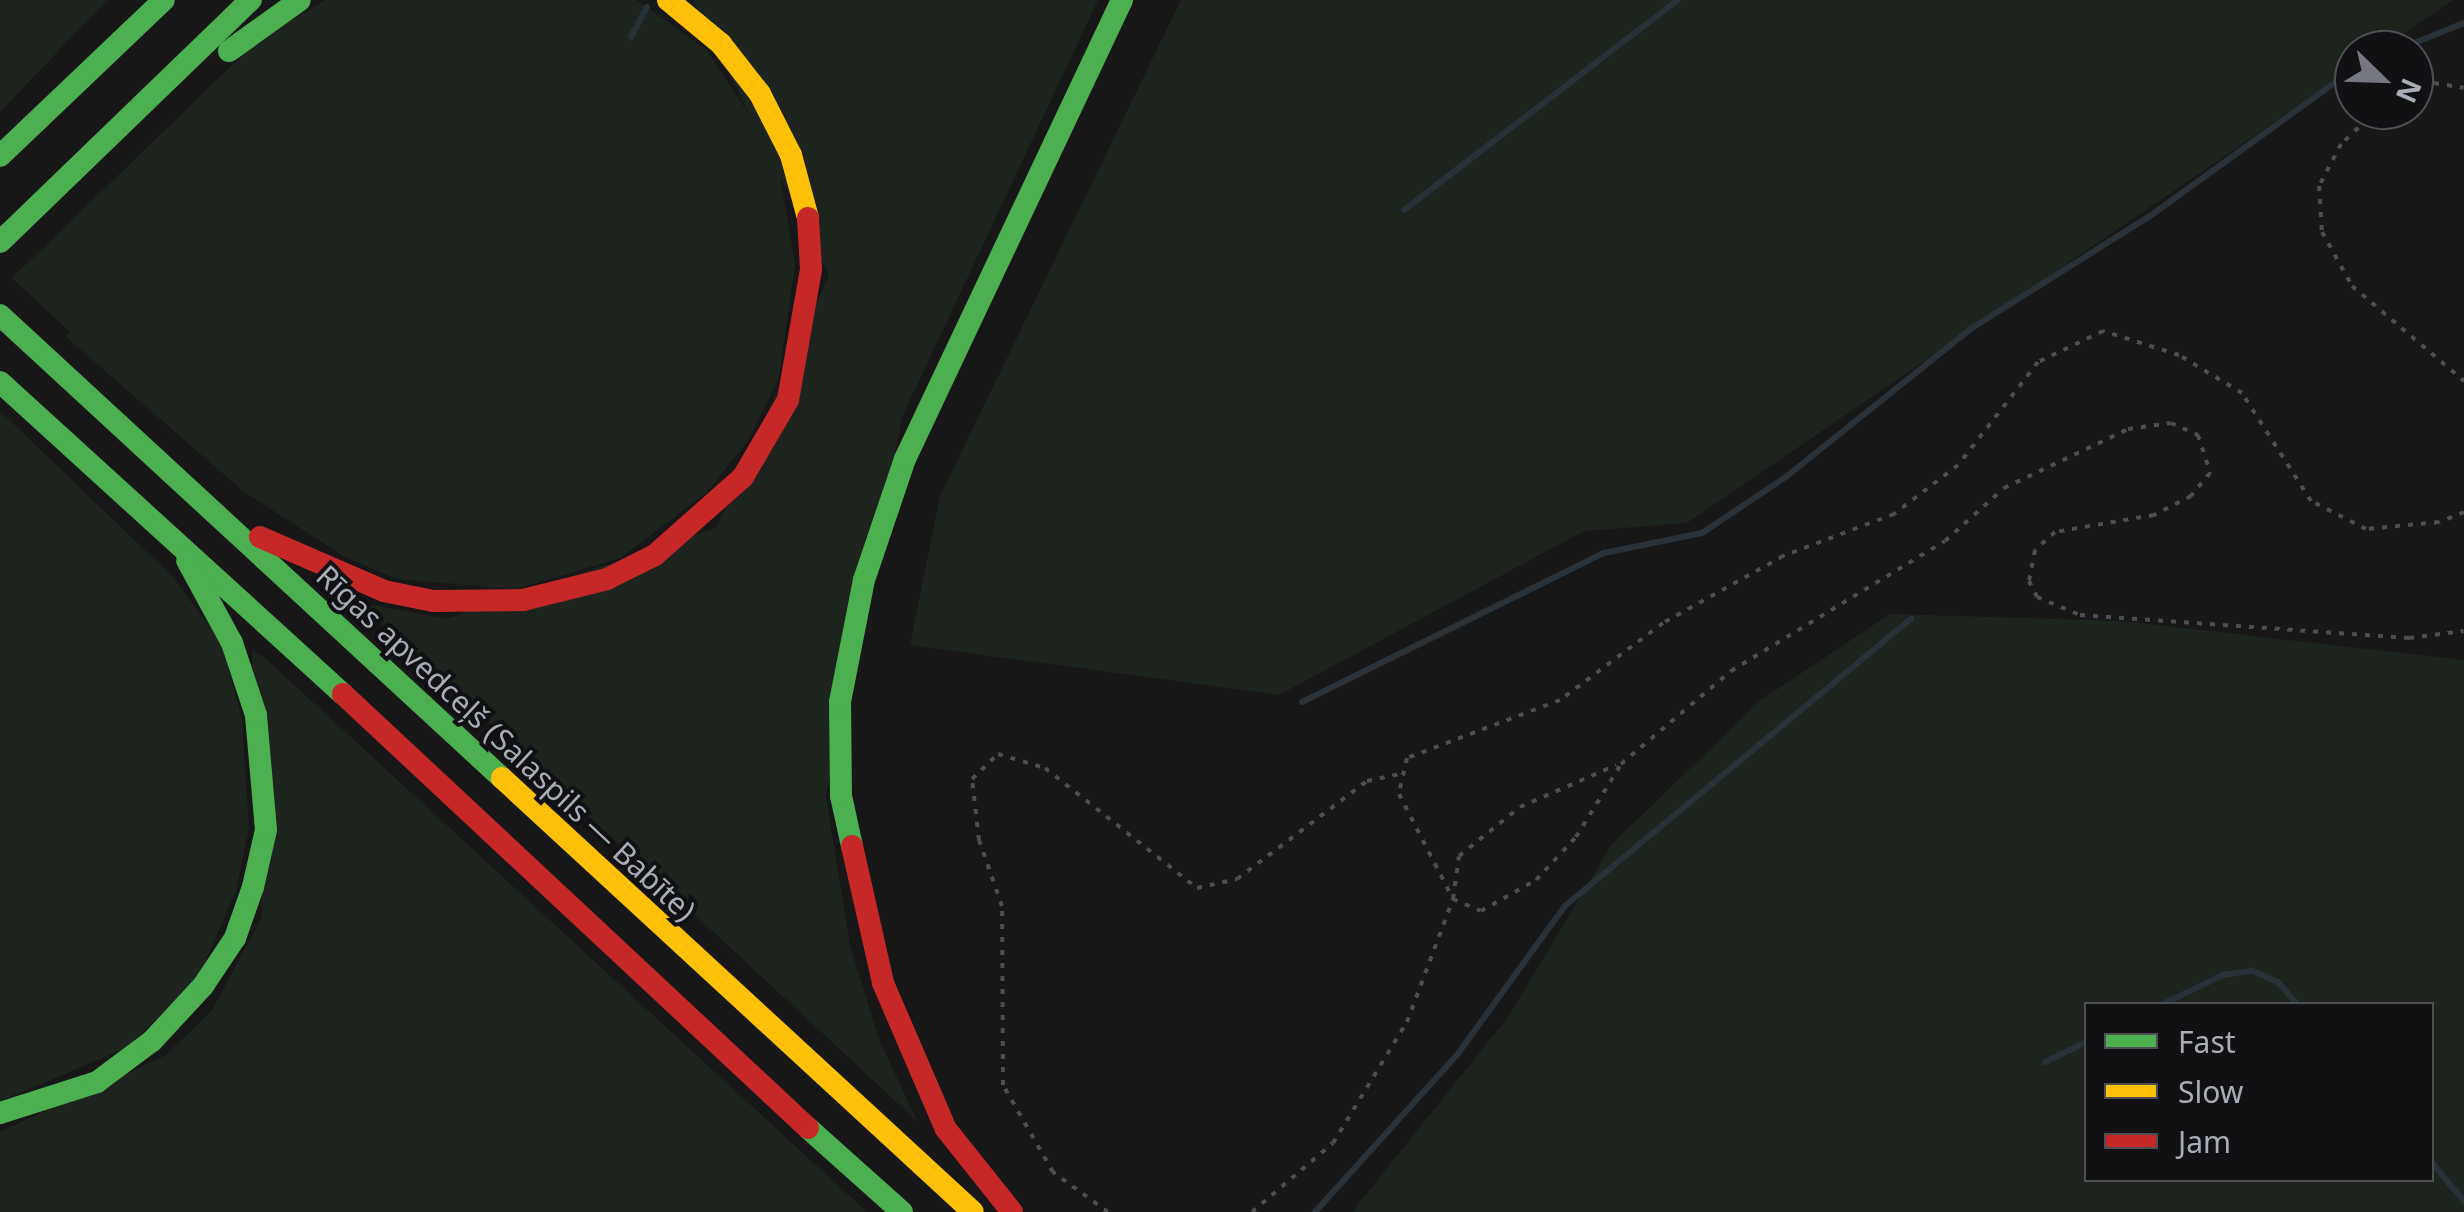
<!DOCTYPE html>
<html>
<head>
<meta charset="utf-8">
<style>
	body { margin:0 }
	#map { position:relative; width:2464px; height:1212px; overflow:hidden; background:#171717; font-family:"Noto Sans",sans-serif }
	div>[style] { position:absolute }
	.green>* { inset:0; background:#1d241e }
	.stream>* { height:6px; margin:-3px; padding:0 3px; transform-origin:3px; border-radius:3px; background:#2a3239 }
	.path>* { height:4px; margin-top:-2px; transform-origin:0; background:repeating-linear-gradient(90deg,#4d4e52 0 5px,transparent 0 13px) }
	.fast>* { height:22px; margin:-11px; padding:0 11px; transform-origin:11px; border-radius:11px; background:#4caf50 }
	.slow>* { height:22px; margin:-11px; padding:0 11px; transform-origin:11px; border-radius:11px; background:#ffc107 }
	.jam>* { height:22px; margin:-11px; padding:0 11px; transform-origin:11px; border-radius:11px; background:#c62828 }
	span { translate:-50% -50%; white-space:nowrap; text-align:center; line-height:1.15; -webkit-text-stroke:8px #111113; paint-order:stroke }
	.street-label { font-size:30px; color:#a8adb8 }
	.legend { position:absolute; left:2084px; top:1002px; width:350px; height:180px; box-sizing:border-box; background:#111113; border:2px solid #4d4f55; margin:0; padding:12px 18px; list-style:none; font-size:30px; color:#a8adb8 }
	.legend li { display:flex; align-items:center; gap:20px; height:50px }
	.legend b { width:50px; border:2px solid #4d4f55 }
	.north { position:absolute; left:2334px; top:30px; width:100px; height:100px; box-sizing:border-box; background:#111113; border:2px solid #4d4f55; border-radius:50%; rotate:113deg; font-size:28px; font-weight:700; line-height:40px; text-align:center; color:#a8adb8 }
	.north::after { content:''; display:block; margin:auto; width:35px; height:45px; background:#757880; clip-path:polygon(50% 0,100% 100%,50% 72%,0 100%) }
</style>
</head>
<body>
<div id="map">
	<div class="green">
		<div style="clip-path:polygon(0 0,107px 0,0 112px)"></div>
		<div style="clip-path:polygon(325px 0,636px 0,705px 48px,777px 157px,795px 265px,779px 378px,748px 441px,706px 493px,620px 558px,516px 589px,397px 579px,345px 557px,243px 491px,66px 337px,70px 332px,12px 278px,258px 40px)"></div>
		<div style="clip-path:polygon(693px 0,1098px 0,902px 417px,826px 796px,850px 945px,879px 1039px,917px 1121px,358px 602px,446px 619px,716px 528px,829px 275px)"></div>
		<div style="clip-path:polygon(1181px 0,2453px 0,2380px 50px,2354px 50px,2354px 68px,1687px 523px,1584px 531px,1279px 695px,910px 645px,940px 496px)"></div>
		<div style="clip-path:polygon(0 411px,174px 578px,222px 644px,242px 720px,249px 828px,236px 891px,199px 976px,126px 1048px,0 1101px)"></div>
		<div style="clip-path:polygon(evenodd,1890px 614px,2122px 621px,2464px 660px,2464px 1212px,1352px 1212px,1508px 1017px,1612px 844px,1761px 700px,1890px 614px,2086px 1004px,2432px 1004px,2432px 1180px,2086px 1180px,2086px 1004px)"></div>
		<div style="clip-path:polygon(252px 649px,266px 659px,867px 1212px,0 1212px,0 1132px,166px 1055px,212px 1010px,262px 917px)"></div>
	</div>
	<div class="stream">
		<div style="left:631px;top:37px;width:34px;rotate:-62deg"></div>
		<div style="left:2397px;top:50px;width:72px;rotate:-21.9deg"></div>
		<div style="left:1404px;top:210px;width:345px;rotate:-37.5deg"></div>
		<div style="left:1302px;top:702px;width:337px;rotate:-26.3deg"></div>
		<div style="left:1604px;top:553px;width:100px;rotate:-11.5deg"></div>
		<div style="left:1702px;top:533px;width:102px;rotate:-33.8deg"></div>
		<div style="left:1787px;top:476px;width:237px;rotate:-38.7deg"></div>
		<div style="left:1972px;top:328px;width:210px;rotate:-32.2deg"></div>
		<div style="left:2150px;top:216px;width:251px;rotate:-35.8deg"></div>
		<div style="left:2163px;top:1004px;width:67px;rotate:-25.8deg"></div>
		<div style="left:2223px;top:975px;width:30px;rotate:-8deg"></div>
		<div style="left:2253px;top:971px;width:27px;rotate:24deg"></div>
		<div style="left:2278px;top:982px;width:29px;rotate:49deg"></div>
		<div style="left:2045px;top:1062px;width:46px;rotate:-26deg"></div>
		<div style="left:2432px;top:1163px;width:50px;rotate:49.9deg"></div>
		<div style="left:1315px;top:1212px;width:212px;rotate:-47.9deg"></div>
		<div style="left:1457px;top:1055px;width:184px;rotate:-54.1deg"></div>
		<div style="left:1565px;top:906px;width:450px;rotate:-39.7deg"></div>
	</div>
	<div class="path">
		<div style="left:2414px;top:92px;width:22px;rotate:-24deg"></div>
		<div style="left:2434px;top:83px;width:30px;rotate:9deg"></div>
		<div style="left:2377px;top:110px;width:50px;rotate:136.6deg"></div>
		<div style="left:2341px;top:144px;width:47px;rotate:117.6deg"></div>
		<div style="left:2319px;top:186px;width:46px;rotate:86.3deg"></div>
		<div style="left:2322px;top:232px;width:62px;rotate:60.9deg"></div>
		<div style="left:2352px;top:286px;width:147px;rotate:40.3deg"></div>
		<div style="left:2464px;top:512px;width:27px;rotate:158deg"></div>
		<div style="left:2439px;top:522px;width:73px;rotate:174.5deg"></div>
		<div style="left:2366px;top:529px;width:62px;rotate:-153deg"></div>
		<div style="left:2311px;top:501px;width:128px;rotate:-122.6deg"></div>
		<div style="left:2242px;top:393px;width:74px;rotate:-148.9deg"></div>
		<div style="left:2179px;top:355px;width:80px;rotate:-162.5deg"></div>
		<div style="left:2103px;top:331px;width:72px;rotate:154.5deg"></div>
		<div style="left:2038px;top:362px;width:130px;rotate:127.8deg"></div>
		<div style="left:1958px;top:465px;width:81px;rotate:142.6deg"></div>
		<div style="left:1894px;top:514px;width:119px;rotate:159.3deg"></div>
		<div style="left:1783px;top:556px;width:137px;rotate:150.8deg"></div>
		<div style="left:1663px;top:623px;width:129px;rotate:143.2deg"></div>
		<div style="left:1560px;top:700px;width:164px;rotate:159.2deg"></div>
		<div style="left:1407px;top:758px;width:37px;rotate:103deg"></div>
		<div style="left:1399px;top:794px;width:118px;rotate:62.8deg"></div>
		<div style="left:1453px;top:899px;width:30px;rotate:23deg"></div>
		<div style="left:1481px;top:911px;width:63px;rotate:-29.4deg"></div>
		<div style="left:1536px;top:880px;width:59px;rotate:-47.1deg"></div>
		<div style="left:1576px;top:837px;width:86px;rotate:-58.3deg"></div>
		<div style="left:1621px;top:764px;width:144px;rotate:-40.2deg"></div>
		<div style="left:1731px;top:671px;width:250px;rotate:-31.3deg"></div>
		<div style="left:1945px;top:541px;width:79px;rotate:-41.9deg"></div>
		<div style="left:2004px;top:488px;width:137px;rotate:-25.4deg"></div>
		<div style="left:2128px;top:429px;width:43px;rotate:-7.9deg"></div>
		<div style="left:2171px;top:423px;width:30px;rotate:24deg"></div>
		<div style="left:2198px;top:435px;width:40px;rotate:72deg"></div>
		<div style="left:2210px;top:473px;width:30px;rotate:130deg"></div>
		<div style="left:2191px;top:496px;width:42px;rotate:152.8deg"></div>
		<div style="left:2154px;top:515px;width:100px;rotate:170.3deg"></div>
		<div style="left:2055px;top:532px;width:27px;rotate:138deg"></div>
		<div style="left:2035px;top:550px;width:32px;rotate:101deg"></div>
		<div style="left:2029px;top:581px;width:18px;rotate:63deg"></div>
		<div style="left:2037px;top:597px;width:47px;rotate:22.7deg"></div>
		<div style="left:2080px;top:615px;width:330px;rotate:4deg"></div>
		<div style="left:2409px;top:638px;width:55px;rotate:-7.3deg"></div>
		<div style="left:1108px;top:1212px;width:68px;rotate:-144deg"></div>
		<div style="left:1053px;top:1172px;width:100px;rotate:-119.9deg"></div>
		<div style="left:1003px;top:1085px;width:179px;rotate:-90.3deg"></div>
		<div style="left:1002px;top:906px;width:70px;rotate:-109.2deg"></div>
		<div style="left:979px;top:840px;width:61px;rotate:-96.5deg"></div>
		<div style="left:972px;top:779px;width:36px;rotate:-44deg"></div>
		<div style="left:998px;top:754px;width:49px;rotate:16.6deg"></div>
		<div style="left:1045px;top:768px;width:194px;rotate:38.3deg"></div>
		<div style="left:1197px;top:888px;width:41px;rotate:-12.7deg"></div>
		<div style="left:1237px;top:879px;width:163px;rotate:-37deg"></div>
		<div style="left:1367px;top:781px;width:38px;rotate:-12deg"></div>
		<div style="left:1252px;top:1212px;width:106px;rotate:-40.4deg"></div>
		<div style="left:1333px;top:1143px;width:142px;rotate:-58.6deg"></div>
		<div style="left:1407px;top:1022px;width:131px;rotate:-69.5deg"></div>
		<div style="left:1453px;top:899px;width:43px;rotate:-82.1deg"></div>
		<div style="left:1459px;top:856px;width:78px;rotate:-38.8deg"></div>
		<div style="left:1520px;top:807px;width:105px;rotate:-23.6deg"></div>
	</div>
	<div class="fast">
		<div style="left:229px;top:51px;width:87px;rotate:-35.7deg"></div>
		<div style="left:0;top:156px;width:226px;rotate:-43.6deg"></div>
		<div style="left:0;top:242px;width:349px;rotate:-44deg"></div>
		<div style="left:0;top:315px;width:683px;rotate:42.69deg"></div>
		<div style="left:0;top:382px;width:464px;rotate:42.3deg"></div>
		<div style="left:852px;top:846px;width:51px;rotate:-102.4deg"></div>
		<div style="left:841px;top:796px;width:94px;rotate:-90.6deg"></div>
		<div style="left:840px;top:702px;width:124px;rotate:-78.9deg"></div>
		<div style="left:864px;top:580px;width:128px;rotate:-71.3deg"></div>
		<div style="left:905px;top:459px;width:508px;rotate:-64.7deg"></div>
		<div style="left:0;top:1113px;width:102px;rotate:-17.7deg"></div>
		<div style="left:97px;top:1082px;width:69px;rotate:-36.7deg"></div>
		<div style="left:152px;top:1041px;width:75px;rotate:-47.2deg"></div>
		<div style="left:203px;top:986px;width:58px;rotate:-56.3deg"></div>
		<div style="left:235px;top:938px;width:54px;rotate:-70.6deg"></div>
		<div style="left:253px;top:887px;width:58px;rotate:-77.2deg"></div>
		<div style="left:266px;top:830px;width:115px;rotate:-95deg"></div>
		<div style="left:256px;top:715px;width:76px;rotate:-108.4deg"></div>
		<div style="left:232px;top:643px;width:94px;rotate:-118.5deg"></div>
		<div style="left:808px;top:1128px;width:126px;rotate:41.8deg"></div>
	</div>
	<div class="slow">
		<div style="left:668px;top:0;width:69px;rotate:39.7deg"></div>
		<div style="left:721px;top:44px;width:63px;rotate:52deg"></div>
		<div style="left:760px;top:94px;width:68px;rotate:63.1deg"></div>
		<div style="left:791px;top:155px;width:65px;rotate:74.9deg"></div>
		<div style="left:502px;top:778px;width:640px;rotate:42.66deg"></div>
	</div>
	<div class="jam">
		<div style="left:260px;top:537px;width:135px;rotate:23.5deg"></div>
		<div style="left:384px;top:591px;width:50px;rotate:11.5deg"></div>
		<div style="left:433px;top:601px;width:90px;rotate:-0.6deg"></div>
		<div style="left:523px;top:600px;width:87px;rotate:-14deg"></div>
		<div style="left:607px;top:579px;width:54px;rotate:-26.6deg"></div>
		<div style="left:655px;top:555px;width:118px;rotate:-41.6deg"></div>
		<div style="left:743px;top:477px;width:89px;rotate:-59.7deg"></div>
		<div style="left:788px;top:400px;width:133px;rotate:-80deg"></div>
		<div style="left:811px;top:269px;width:51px;rotate:-93.4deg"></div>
		<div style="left:343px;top:694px;width:636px;rotate:43.03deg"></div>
		<div style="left:852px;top:846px;width:140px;rotate:77.2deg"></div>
		<div style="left:883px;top:983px;width:159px;rotate:66.7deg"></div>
		<div style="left:946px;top:1129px;width:106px;rotate:51.5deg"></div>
	</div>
	<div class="street-label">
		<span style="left:506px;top:743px;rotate:43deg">Rīgas apvedceļš (Salaspils — Babīte)</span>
	</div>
	<ul class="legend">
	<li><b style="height:12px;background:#4caf50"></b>Fast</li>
	<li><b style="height:12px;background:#ffc107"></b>Slow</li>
	<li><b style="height:12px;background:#c62828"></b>Jam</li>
	</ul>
	<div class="north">N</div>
</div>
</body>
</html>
